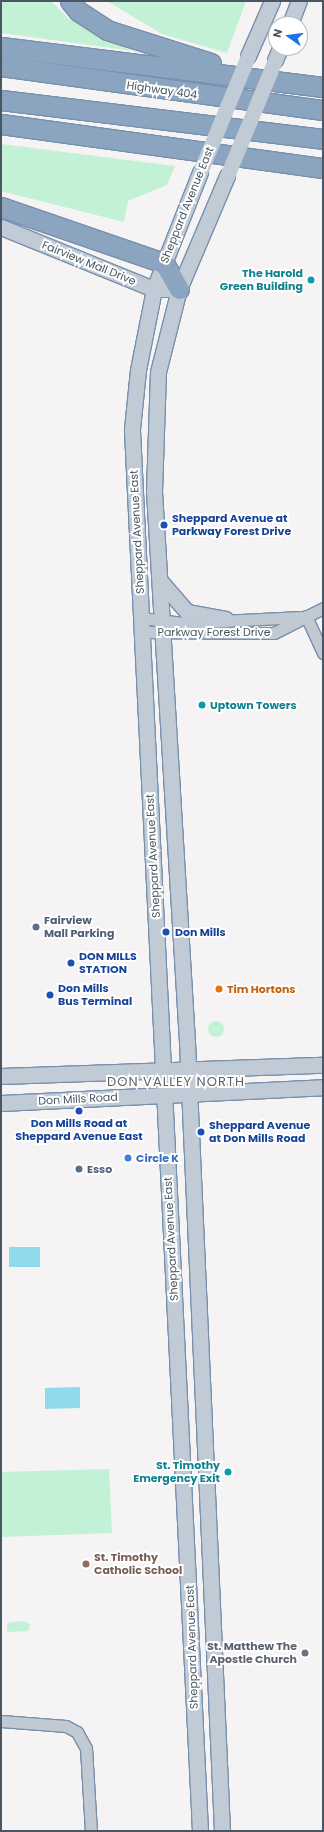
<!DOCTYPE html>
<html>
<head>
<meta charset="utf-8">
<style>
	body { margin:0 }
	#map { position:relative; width:324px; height:1832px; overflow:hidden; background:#f5f3f3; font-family:Poppins,sans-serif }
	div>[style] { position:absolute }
	.green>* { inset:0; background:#c3f1d5 }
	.round { border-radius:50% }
	.water>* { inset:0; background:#90daee }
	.roads { filter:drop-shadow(1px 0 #7690ad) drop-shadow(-1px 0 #7690ad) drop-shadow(0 1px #7690ad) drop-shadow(0 -1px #7690ad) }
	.street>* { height:11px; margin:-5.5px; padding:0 5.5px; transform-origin:5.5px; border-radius:5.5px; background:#c1cad2 }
	.secondary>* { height:15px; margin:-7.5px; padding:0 7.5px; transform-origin:7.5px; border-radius:7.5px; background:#c1cbd6 }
	.highway>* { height:19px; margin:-9.5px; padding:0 9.5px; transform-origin:9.5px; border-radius:9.5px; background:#8ba5c1 }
	.secondary-bridge>* { height:15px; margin:-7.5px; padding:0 7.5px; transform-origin:7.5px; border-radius:7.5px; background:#c1cbd6 }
	.dots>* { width:11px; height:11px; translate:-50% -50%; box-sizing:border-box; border:2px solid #fff; border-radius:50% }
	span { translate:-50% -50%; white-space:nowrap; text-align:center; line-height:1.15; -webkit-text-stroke:4px #fff; paint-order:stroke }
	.street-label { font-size:11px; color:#4a5661 }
	.culture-label { font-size:11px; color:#0d838f; font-weight:700 }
	.right { translate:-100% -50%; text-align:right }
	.left { translate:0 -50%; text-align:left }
	.transit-label { font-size:11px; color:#164399; font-weight:700 }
	.service-label { font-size:11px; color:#4e5e75; font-weight:700 }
	.food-label { font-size:11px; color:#c56008; font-weight:700 }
	.shop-label { font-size:11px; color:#366cbe; font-weight:700 }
	.education-label { font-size:11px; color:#785e54; font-weight:700 }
	.worship-label { font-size:11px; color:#5b616d; font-weight:700 }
	.quarter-label { font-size:13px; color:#5f6368; letter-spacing:1px }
	.frame { position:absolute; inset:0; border:2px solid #4a5661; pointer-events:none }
	.north { position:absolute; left:268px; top:16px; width:40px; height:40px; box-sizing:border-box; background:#fff; border:1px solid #b7bbc0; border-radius:50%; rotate:284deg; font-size:11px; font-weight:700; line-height:16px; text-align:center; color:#4a5661 }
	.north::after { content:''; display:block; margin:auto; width:14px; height:18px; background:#1a73e8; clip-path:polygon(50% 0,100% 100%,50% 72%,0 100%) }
</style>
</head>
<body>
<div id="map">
	<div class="green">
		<div style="clip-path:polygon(1px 1px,51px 1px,69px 19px,133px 51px,1px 33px)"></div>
		<div style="clip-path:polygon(107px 1px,246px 1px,227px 53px,162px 34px)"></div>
		<div style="clip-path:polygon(1px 144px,175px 166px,167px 185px,128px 201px,124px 222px,1px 191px)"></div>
		<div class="round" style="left:208px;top:1021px;width:16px;height:16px"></div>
		<div style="clip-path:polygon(109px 1469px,112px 1533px,1px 1537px,1px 1472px)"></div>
		<div style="clip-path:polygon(24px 1621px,30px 1624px,28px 1631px,7px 1632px,7px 1623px)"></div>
	</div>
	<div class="water">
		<div style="clip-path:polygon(9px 1247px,40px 1247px,40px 1267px,9px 1267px)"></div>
		<div style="clip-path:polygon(80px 1387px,80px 1408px,45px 1409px,45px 1388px)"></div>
	</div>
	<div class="roads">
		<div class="street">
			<div style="left:306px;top:616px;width:41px;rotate:65.3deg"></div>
			<div style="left:142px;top:618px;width:39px;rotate:7deg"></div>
			<div style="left:181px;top:623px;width:120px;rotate:-2.9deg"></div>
			<div style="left:142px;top:632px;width:132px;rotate:0.4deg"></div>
			<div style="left:274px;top:633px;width:55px;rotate:-27deg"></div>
			<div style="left:1px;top:1721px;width:65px;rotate:4.4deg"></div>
			<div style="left:66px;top:1726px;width:13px;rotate:29deg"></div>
			<div style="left:77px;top:1732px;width:18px;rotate:61deg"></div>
			<div style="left:86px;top:1748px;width:83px;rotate:86.6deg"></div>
		</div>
		<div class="secondary">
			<div style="left:290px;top:24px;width:25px;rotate:-69deg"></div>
			<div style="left:248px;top:56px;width:60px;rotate:-66.4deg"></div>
			<div style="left:275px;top:60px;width:13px;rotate:-67deg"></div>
			<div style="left:1px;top:227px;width:165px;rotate:22.1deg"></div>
			<div style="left:154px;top:289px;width:25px"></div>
			<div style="left:161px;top:582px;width:40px;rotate:49deg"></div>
			<div style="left:187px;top:612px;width:39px;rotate:10deg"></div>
			<div style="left:1px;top:1076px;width:322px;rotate:-2deg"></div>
			<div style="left:1px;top:1103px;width:322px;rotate:-2.8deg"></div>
			<div style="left:200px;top:1831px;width:1404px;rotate:-92.78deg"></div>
			<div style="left:132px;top:429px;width:59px;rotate:-84.2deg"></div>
			<div style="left:138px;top:370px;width:83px;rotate:-78.8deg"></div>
			<div style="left:154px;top:289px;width:126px;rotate:-68.5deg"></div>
			<div style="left:222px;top:1831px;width:790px;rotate:-92.54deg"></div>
			<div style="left:187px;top:1042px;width:551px;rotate:-93.43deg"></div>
			<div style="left:154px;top:492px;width:120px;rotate:-88.1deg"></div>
			<div style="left:158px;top:372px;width:86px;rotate:-75.8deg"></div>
			<div style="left:179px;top:289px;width:123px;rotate:-67deg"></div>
		</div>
		<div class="highway">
			<div style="left:70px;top:1px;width:13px;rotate:51deg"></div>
			<div style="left:78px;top:11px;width:35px;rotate:33deg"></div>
			<div style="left:107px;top:30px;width:109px;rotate:17.6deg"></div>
			<div style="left:1px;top:47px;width:324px;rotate:7.1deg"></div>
			<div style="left:1px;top:66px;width:325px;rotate:7.8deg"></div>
			<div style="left:1px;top:100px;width:324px;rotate:6.9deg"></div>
			<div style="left:1px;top:124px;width:325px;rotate:7.8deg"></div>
			<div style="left:1px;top:207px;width:172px;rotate:19deg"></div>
			<div style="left:164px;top:263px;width:30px;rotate:60deg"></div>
		</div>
	</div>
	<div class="secondary-bridge">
		<div style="left:200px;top:172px;width:126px;rotate:-67.5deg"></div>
		<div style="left:227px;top:176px;width:126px;rotate:-67.5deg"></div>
	</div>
	<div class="dots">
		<div style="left:311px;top:280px;background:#0f9aa8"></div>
		<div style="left:164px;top:525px;background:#1a4fb4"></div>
		<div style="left:202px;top:705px;background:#0f9aa8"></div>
		<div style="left:36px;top:927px;background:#5c6f8a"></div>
		<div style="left:166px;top:932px;background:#1a4fb4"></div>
		<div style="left:71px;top:963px;background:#1a4fb4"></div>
		<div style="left:219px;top:989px;background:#e8710a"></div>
		<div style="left:50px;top:995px;background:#1a4fb4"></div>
		<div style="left:79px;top:1111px;background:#1a4fb4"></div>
		<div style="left:201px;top:1132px;background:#1a4fb4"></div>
		<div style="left:128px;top:1158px;background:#3f7fe0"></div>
		<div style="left:79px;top:1169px;background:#5c6f8a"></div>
		<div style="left:228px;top:1472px;background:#0f9aa8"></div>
		<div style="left:86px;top:1564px;background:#8d6e63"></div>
		<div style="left:305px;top:1653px;background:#6b7280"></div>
	</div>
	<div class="street-label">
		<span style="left:162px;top:90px;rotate:8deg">Highway 404</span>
		<span style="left:187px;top:205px;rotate:-68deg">Sheppard Avenue East</span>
		<span style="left:89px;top:263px;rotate:22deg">Fairview Mall Drive</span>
		<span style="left:137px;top:532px;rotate:-93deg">Sheppard Avenue East</span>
		<span style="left:214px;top:632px">Parkway Forest Drive</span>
		<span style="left:153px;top:856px;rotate:-93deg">Sheppard Avenue East</span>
		<span style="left:78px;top:1099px;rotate:-3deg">Don Mills Road</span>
		<span style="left:171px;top:1239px;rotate:-93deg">Sheppard Avenue East</span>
		<span style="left:192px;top:1647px;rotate:-92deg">Sheppard Avenue East</span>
	</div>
	<div class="culture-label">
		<span class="right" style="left:303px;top:280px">The Harold<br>Green Building</span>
		<span class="left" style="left:210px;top:705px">Uptown Towers</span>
		<span class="right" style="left:220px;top:1472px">St. Timothy<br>Emergency Exit</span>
	</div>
	<div class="transit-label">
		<span class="left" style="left:172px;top:525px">Sheppard Avenue at<br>Parkway Forest Drive</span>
		<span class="left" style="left:175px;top:932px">Don Mills</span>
		<span class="left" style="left:79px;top:963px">DON MILLS<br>STATION</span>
		<span class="left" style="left:58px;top:995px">Don Mills<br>Bus Terminal</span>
		<span style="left:79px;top:1130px">Don Mills Road at<br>Sheppard Avenue East</span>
		<span class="left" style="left:209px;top:1132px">Sheppard Avenue<br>at Don Mills Road</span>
	</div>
	<div class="service-label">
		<span class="left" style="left:44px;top:927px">Fairview<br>Mall Parking</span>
		<span class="left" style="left:87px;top:1169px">Esso</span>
	</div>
	<div class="food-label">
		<span class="left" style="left:227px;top:989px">Tim Hortons</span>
	</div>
	<div class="shop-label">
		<span class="left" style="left:136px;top:1158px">Circle K</span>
	</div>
	<div class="education-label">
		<span class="left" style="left:94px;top:1564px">St. Timothy<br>Catholic School</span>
	</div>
	<div class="worship-label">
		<span class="right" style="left:297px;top:1653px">St. Matthew The<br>Apostle Church</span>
	</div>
	<div class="quarter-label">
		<span style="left:176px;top:1082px">DON VALLEY NORTH</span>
	</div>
	<div class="frame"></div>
	<div class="north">N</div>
</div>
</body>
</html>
